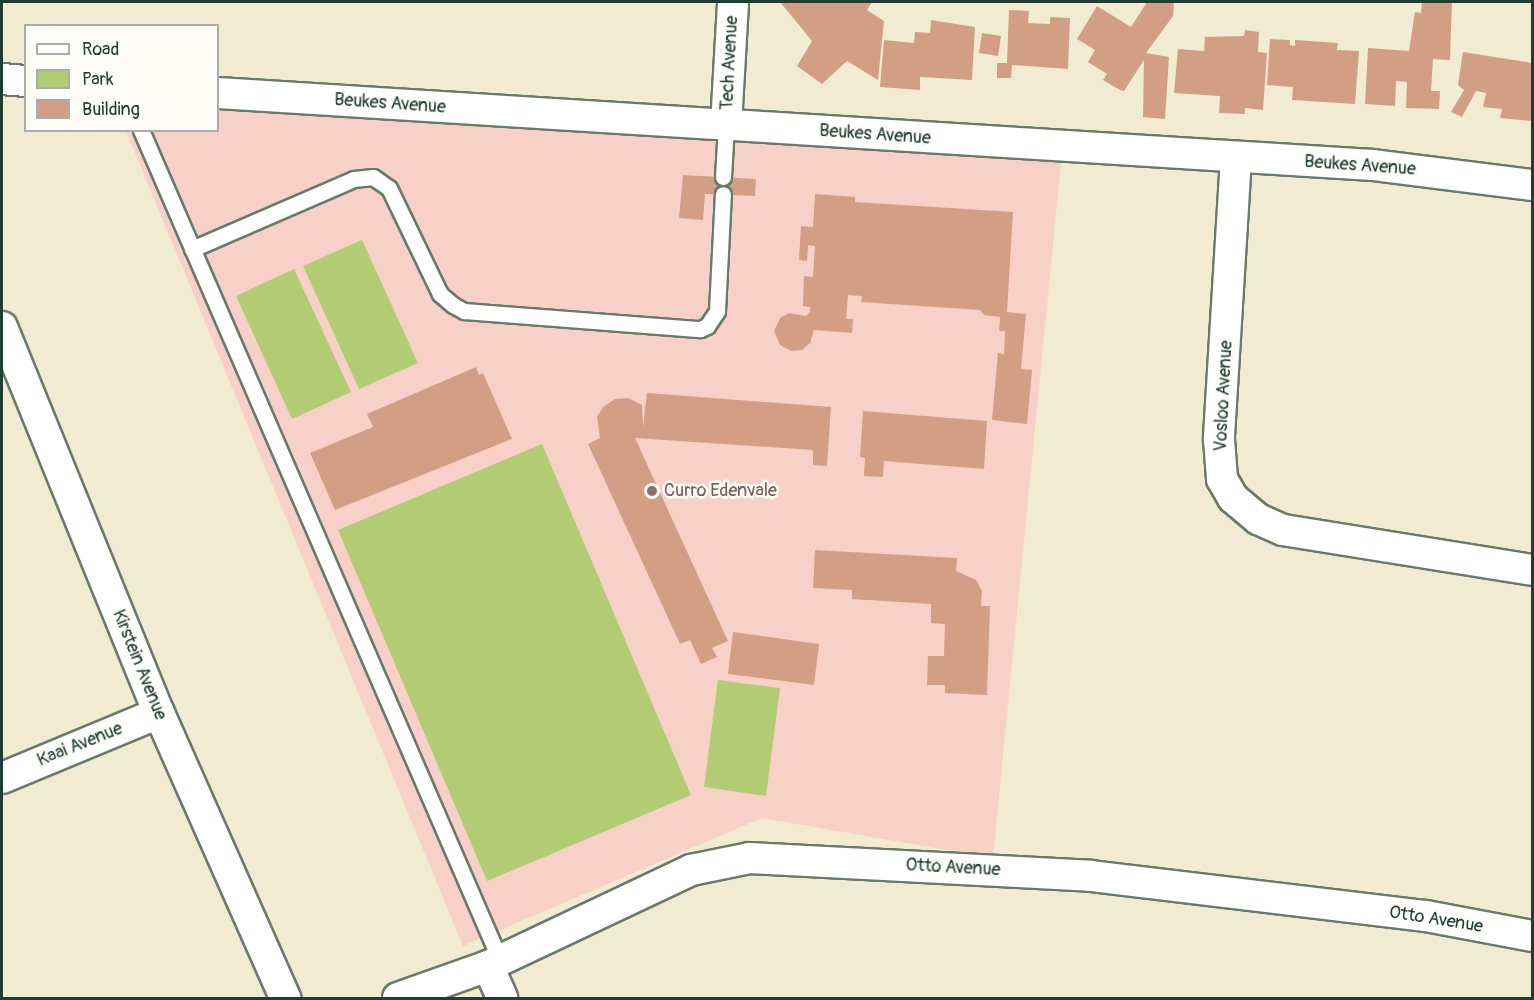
<!DOCTYPE html>
<html>
<head>
<meta charset="utf-8">
<style>
	body { margin:0 }
	#map { position:relative; width:1534px; height:1000px; overflow:hidden; background:#f1ebd2; font-family:Pangolin,sans-serif }
	div>[style] { position:absolute }
	.built>* { inset:0; background:#f7d1c8 }
	.green>* { inset:0; background:#b1cc72 }
	.building>* { inset:0; background:#d39f84 }
	.roads { filter:drop-shadow(2px 0 #687a6b) drop-shadow(-2px 0 #687a6b) drop-shadow(0 2px #687a6b) drop-shadow(0 -2px #687a6b) }
	.service>* { height:15px; margin:-7.5px; padding:0 7.5px; transform-origin:7.5px; border-radius:7.5px; background:#fff }
	.minor>* { height:30px; margin:-15px; padding:0 15px; transform-origin:15px; border-radius:15px; background:#fff }
	.dots>* { width:16px; height:16px; translate:-50% -50%; box-sizing:border-box; border:3px solid #fdfcf7; border-radius:50% }
	span { translate:-50% -50%; white-space:nowrap; text-align:center; line-height:1.15; -webkit-text-stroke:5px #fdfcf7; paint-order:stroke }
	.street-label { font-size:18px; color:#1f3d34 }
	.education-label { font-size:18px; color:#785e54 }
	.left { translate:0 -50%; text-align:left }
	.frame { position:absolute; inset:0; border:3px solid #1f3d34; pointer-events:none }
	.legend { position:absolute; left:24px; top:24px; width:195px; height:108px; box-sizing:border-box; background:#fdfcf7; border:2px solid #a4b0a9; margin:0; padding:8px 10px; list-style:none; font-size:18px; color:#1f3d34 }
	.legend li { display:flex; align-items:center; gap:12px; height:30px }
	.legend b { width:30px; border:2px solid #a4b0a9 }
</style>
</head>
<body>
<div id="map">
	<div class="built">
		<div style="clip-path:polygon(218px 106px,1061px 163px,993px 858px,762px 818px,463px 946px,126px 131px,218px 130px)"></div>
	</div>
	<div class="green">
		<div style="clip-path:polygon(362px 240px,418px 363px,359px 389px,303px 266px)"></div>
		<div style="clip-path:polygon(294px 269px,351px 392px,292px 419px,236px 296px)"></div>
		<div style="clip-path:polygon(542px 444px,691px 795px,487px 881px,338px 530px)"></div>
		<div style="clip-path:polygon(718px 680px,780px 688px,766px 796px,704px 787px)"></div>
	</div>
	<div class="building">
		<div style="clip-path:polygon(780px 2px,872px 2px,867px 10px,884px 21px,878px 80px,847px 61px,822px 84px,797px 66px,812px 41px)"></div>
		<div style="clip-path:polygon(1147px 2px,1174px 2px,1173px 16px,1146px 53px,1169px 57px,1165px 119px,1143px 117px,1144px 60px,1124px 91px,1120px 90px,1103px 80px,1107px 74px,1088px 62px,1095px 50px,1077px 39px,1097px 6px,1131px 27px)"></div>
		<div style="clip-path:polygon(1422px 2px,1452px 2px,1450px 60px,1433px 59px,1431px 91px,1440px 91px,1439px 109px,1406px 108px,1407px 82px,1396px 81px,1395px 106px,1365px 104px,1368px 48px,1409px 51px,1415px 12px,1421px 13px)"></div>
		<div style="clip-path:polygon(1009px 10px,1029px 11px,1028px 23px,1050px 24px,1050px 17px,1070px 18px,1068px 69px,1012px 65px,1011px 78px,997px 78px,997px 63px,1007px 63px)"></div>
		<div style="clip-path:polygon(931px 20px,975px 27px,972px 80px,920px 77px,920px 90px,880px 87px,884px 40px,914px 43px,915px 32px,930px 33px)"></div>
		<div style="clip-path:polygon(1245px 30px,1259px 32px,1258px 52px,1267px 53px,1263px 110px,1245px 108px,1245px 114px,1219px 113px,1220px 96px,1174px 93px,1178px 49px,1204px 51px,1205px 37px,1244px 36px)"></div>
		<div style="clip-path:polygon(982px 33px,1001px 36px,998px 56px,979px 53px)"></div>
		<div style="clip-path:polygon(1270px 39px,1290px 40px,1290px 45px,1295px 46px,1295px 40px,1338px 43px,1337px 50px,1359px 51px,1355px 104px,1292px 100px,1293px 87px,1267px 85px)"></div>
		<div style="clip-path:polygon(1463px 52px,1532px 63px,1532px 121px,1500px 118px,1502px 109px,1483px 107px,1486px 93px,1476px 91px,1462px 117px,1451px 112px,1464px 90px,1458px 85px)"></div>
		<div style="clip-path:polygon(683px 175px,756px 179px,755px 196px,705px 194px,703px 220px,679px 218px)"></div>
		<div style="clip-path:polygon(815px 194px,855px 197px,855px 202px,1013px 212px,1007px 312px,1026px 314px,1021px 369px,1032px 370px,1027px 424px,992px 420px,998px 353px,1004px 354px,1005px 331px,999px 331px,1000px 317px,984px 315px,980px 310px,861px 302px,862px 296px,848px 295px,846px 319px,853px 319px,852px 333px,814px 330px,810px 343px,802px 350px,791px 351px,780px 345px,774px 331px,780px 318px,789px 313px,806px 316px,810px 312px,810px 307px,803px 306px,804px 276px,813px 277px,815px 246px,808px 245px,807px 261px,799px 260px,801px 226px,813px 227px)"></div>
		<div style="clip-path:polygon(476px 367px,479px 375px,483px 373px,512px 439px,335px 510px,310px 453px,373px 427px,367px 414px)"></div>
		<div style="clip-path:polygon(647px 393px,831px 407px,827px 466px,813px 465px,813px 450px,635px 438px,728px 641px,712px 648px,717px 657px,701px 664px,690px 640px,680px 644px,588px 444px,600px 438px,597px 417px,603px 407px,615px 399px,628px 398px,642px 405px,643px 427px)"></div>
		<div style="clip-path:polygon(863px 411px,987px 421px,984px 469px,884px 461px,883px 477px,864px 476px,865px 458px,860px 457px)"></div>
		<div style="clip-path:polygon(815px 550px,957px 558px,956px 571px,976px 580px,982px 591px,981px 606px,990px 606px,987px 695px,945px 693px,945px 685px,927px 685px,928px 656px,944px 656px,945px 624px,931px 623px,931px 604px,852px 599px,852px 590px,813px 588px)"></div>
		<div style="clip-path:polygon(733px 632px,819px 644px,814px 685px,728px 674px)"></div>
	</div>
	<div class="roads">
		<div class="service">
			<div style="left:141px;top:130px;width:904px;rotate:66.61deg"></div>
			<div style="left:723px;top:177px;width:52px;rotate:-86.7deg"></div>
			<div style="left:192px;top:249px;width:176px;rotate:-23.4deg"></div>
			<div style="left:354px;top:179px;width:19px;rotate:-6deg"></div>
			<div style="left:373px;top:177px;width:19px;rotate:35deg"></div>
			<div style="left:389px;top:188px;width:118px;rotate:64.3deg"></div>
			<div style="left:440px;top:294px;width:17px;rotate:40deg"></div>
			<div style="left:453px;top:305px;width:13px;rotate:29deg"></div>
			<div style="left:464px;top:311px;width:237px;rotate:4.4deg"></div>
			<div style="left:700px;top:329px;width:8px;rotate:-23deg"></div>
			<div style="left:707px;top:326px;width:18px;rotate:-56deg"></div>
			<div style="left:717px;top:311px;width:117px;rotate:-87.1deg"></div>
		</div>
		<div class="minor">
			<div style="left:2px;top:79px;width:24px;rotate:5deg"></div>
			<div style="left:218px;top:93px;width:1157px;rotate:3.57deg"></div>
			<div style="left:1373px;top:165px;width:160px;rotate:7.2deg"></div>
			<div style="left:726px;top:125px;width:123px;rotate:-86.7deg"></div>
			<div style="left:1236px;top:158px;width:282px;rotate:93.5deg"></div>
			<div style="left:1219px;top:439px;width:40px;rotate:85.7deg"></div>
			<div style="left:1222px;top:479px;width:22px;rotate:60deg"></div>
			<div style="left:1233px;top:498px;width:33px;rotate:40deg"></div>
			<div style="left:1258px;top:519px;width:27px;rotate:24deg"></div>
			<div style="left:1283px;top:530px;width:252px;rotate:9.1deg"></div>
			<div style="left:2px;top:327px;width:417px;rotate:67.9deg"></div>
			<div style="left:159px;top:713px;width:312px;rotate:66.1deg"></div>
			<div style="left:2px;top:778px;width:170px;rotate:-22.5deg"></div>
			<div style="left:488px;top:966px;width:35px;rotate:66deg"></div>
			<div style="left:398px;top:998px;width:96px;rotate:-19.6deg"></div>
			<div style="left:488px;top:966px;width:225px;rotate:-25.3deg"></div>
			<div style="left:691px;top:870px;width:60px;rotate:-11.5deg"></div>
			<div style="left:750px;top:858px;width:340px;rotate:3deg"></div>
			<div style="left:1090px;top:876px;width:338px;rotate:6.8deg"></div>
			<div style="left:1426px;top:916px;width:108px;rotate:10.7deg"></div>
		</div>
	</div>
	<div class="dots">
		<div style="left:652px;top:491px;background:#8d6e63"></div>
	</div>
	<div class="street-label">
		<span style="left:730px;top:63px;rotate:-87deg">Tech Avenue</span>
		<span style="left:390px;top:104px;rotate:4deg">Beukes Avenue</span>
		<span style="left:875px;top:135px;rotate:4deg">Beukes Avenue</span>
		<span style="left:1360px;top:166px;rotate:4deg">Beukes Avenue</span>
		<span style="left:1224px;top:396px;rotate:-87deg">Vosloo Avenue</span>
		<span style="left:139px;top:665px;rotate:68deg">Kirstein Avenue</span>
		<span style="left:80px;top:745px;rotate:-22deg">Kaai Avenue</span>
		<span style="left:953px;top:868px;rotate:3deg">Otto Avenue</span>
		<span style="left:1436px;top:920px;rotate:9deg">Otto Avenue</span>
	</div>
	<div class="education-label">
		<span class="left" style="left:664px;top:491px">Curro Edenvale</span>
	</div>
	<div class="frame"></div>
	<ul class="legend">
	<li><b style="height:8px;background:#fff"></b>Road</li>
	<li><b style="height:16px;background:#b1cc72"></b>Park</li>
	<li><b style="height:16px;background:#d39f84"></b>Building</li>
	</ul>
</div>
</body>
</html>
